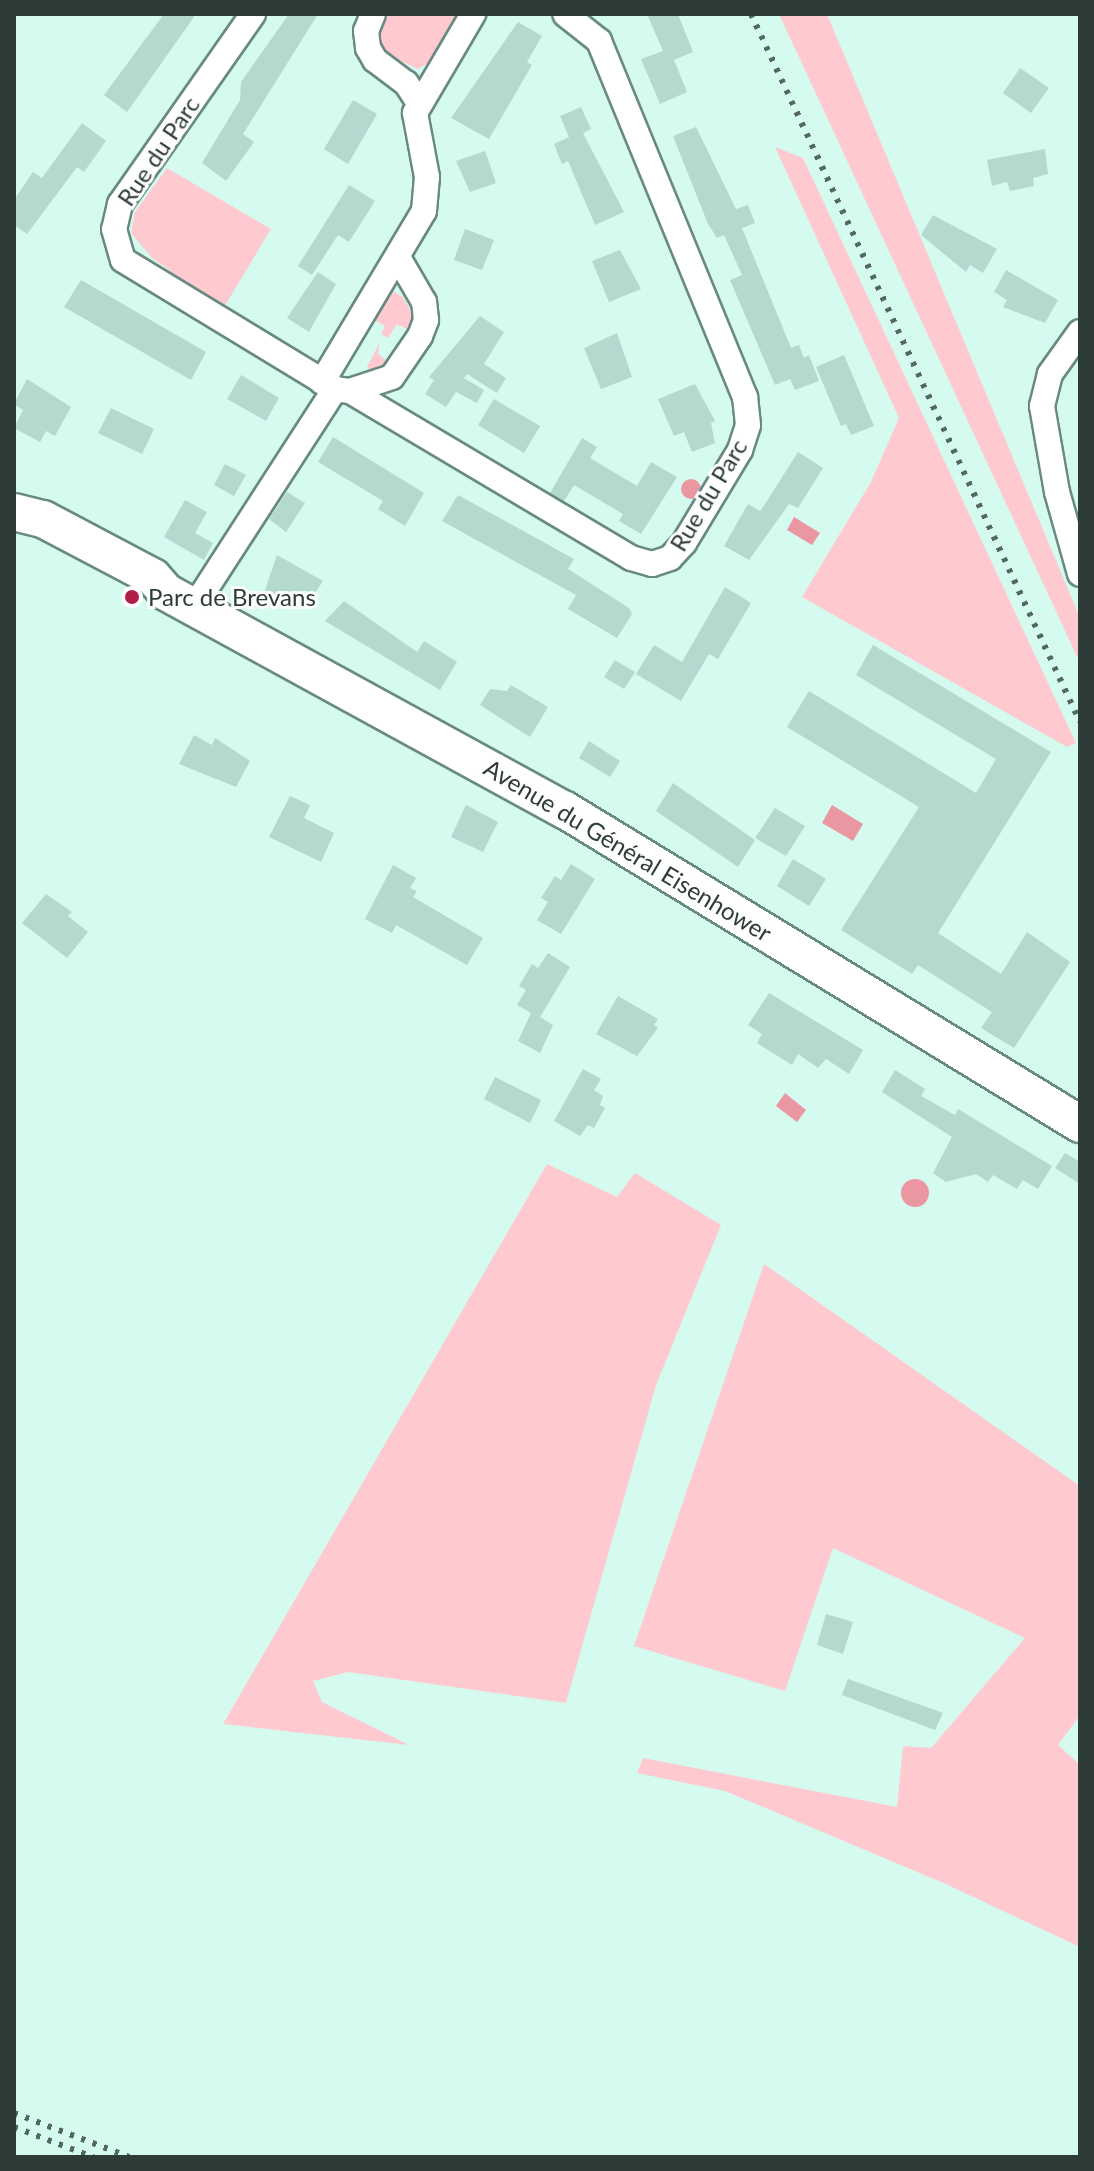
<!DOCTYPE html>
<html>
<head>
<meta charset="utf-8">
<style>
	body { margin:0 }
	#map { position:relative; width:1094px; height:2171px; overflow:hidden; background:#d5faf0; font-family:Lato,sans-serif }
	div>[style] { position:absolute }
	.green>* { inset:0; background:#fecacf }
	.water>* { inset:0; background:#ea97a1 }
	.round { border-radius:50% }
	.building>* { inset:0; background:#b4d9cf }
	.roads { filter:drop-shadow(2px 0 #688a81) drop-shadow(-2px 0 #688a81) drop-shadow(0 2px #688a81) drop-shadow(0 -2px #688a81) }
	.minor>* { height:24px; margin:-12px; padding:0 12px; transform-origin:12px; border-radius:12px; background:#fff }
	.secondary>* { height:36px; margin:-18px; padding:0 18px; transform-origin:18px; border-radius:18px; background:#fff }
	.rail>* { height:6px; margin-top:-3px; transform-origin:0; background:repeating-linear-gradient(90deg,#546862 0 4px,transparent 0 12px) }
	.dots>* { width:22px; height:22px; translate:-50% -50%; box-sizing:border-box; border:4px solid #fdfdfd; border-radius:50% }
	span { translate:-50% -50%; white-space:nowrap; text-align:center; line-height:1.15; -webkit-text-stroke:6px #fdfdfd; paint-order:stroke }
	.street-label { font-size:24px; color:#2d3c38 }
	.poi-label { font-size:24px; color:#2d3c38 }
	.left { translate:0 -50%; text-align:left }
	.frame { position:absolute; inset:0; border:16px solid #2d3c38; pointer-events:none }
</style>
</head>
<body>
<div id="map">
	<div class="green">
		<div style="clip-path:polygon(381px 14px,461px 14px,432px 61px,418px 69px,379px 51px,376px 45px)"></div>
		<div style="clip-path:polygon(779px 14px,827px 14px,1080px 618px,1080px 663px)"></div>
		<div style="clip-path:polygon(775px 147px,803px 158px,1076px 743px,1067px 747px,802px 597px,871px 482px,899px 418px)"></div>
		<div style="clip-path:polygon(167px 168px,271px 229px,223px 309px,168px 277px,170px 270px,153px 259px,131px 233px,135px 212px)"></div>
		<div style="clip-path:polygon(391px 290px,403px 297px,414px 317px,413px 332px,397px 324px,388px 338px,381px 334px,385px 326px,368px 317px)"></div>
		<div style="clip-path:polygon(380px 342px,378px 354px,392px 365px,374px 376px,367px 367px)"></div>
		<div style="clip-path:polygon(547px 1164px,617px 1197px,635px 1173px,721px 1225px,656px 1385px,566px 1703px,348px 1672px,313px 1681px,322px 1702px,409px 1745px,223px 1724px)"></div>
		<div style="clip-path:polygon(764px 1264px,1080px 1486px,1080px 1715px,1058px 1745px,1080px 1765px,1080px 1947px,948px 1885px,725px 1791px,637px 1773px,643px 1758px,897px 1807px,903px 1746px,931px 1748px,1025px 1638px,833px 1548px,785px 1691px,634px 1646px)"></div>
	</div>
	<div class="water">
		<div class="round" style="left:681px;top:479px;width:20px;height:20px"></div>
		<div style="clip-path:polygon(794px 517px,820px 533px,812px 545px,787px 530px)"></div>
		<div style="clip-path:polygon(832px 805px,863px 824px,853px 841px,822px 823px)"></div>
		<div style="clip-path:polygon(785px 1093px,806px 1110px,797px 1122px,776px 1106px)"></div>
		<div class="round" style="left:901px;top:1179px;width:28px;height:28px"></div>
	</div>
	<div class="building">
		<div style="clip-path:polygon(164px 14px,196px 14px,127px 112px,104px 95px)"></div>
		<div style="clip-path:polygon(289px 14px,318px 14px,243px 134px,254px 142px,226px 181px,202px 163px,240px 100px,241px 82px)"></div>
		<div style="clip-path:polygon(647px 14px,678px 14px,693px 52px,674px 60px,687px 92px,660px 104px,641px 59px,663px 51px)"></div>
		<div style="clip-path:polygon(518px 22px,542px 36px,527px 62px,532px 65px,489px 139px,451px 118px)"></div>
		<div style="clip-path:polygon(1020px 68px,1049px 88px,1031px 113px,1003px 93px)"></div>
		<div style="clip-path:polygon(353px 100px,377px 114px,348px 164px,324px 149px)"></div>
		<div style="clip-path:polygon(581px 107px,591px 129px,583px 133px,624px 212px,595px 225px,568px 161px,562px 164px,554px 144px,569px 137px,560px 116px)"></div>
		<div style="clip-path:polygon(82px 123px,106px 141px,84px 172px,77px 167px,27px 234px,14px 225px,14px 200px,33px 172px,42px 178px)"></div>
		<div style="clip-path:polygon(696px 127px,736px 209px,748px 205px,755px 223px,742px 228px,791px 348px,799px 345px,804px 358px,809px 355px,819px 381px,795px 390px,790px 379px,775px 385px,730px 280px,742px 275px,724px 235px,717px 238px,708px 224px,673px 136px)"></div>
		<div style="clip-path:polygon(1045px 149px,1048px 174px,1033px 178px,1034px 186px,1010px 191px,1007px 182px,992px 186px,987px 160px)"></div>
		<div style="clip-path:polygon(485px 151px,496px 183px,470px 192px,456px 161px)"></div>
		<div style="clip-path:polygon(349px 185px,375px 201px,349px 242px,338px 235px,312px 275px,298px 266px)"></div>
		<div style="clip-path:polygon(933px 215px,997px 249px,983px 273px,970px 265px,966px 272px,921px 235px)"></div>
		<div style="clip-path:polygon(465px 229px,494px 240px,482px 270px,454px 260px)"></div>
		<div style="clip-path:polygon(620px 250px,641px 289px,609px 302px,592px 261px)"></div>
		<div style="clip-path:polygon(1006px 270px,1058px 300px,1045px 323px,1003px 307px,1007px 300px,994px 292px)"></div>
		<div style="clip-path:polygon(318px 272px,336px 284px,309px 332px,287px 318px)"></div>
		<div style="clip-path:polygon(81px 280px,206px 352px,191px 380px,64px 307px)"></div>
		<div style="clip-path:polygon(480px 316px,504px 332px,484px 364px,506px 378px,497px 393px,467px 374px,464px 378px,484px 390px,477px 403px,456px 392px,446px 407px,425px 394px,434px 380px,429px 377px)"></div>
		<div style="clip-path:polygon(617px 333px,632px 377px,601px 389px,584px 348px)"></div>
		<div style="clip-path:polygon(844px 355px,874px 426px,851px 435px,846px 424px,841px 426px,816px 367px)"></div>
		<div style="clip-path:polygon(241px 375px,279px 398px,266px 421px,227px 399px)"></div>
		<div style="clip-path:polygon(27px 379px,71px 407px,55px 436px,46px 431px,40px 442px,14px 428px,23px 410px,14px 404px)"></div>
		<div style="clip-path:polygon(695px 384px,715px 421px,711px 423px,715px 443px,692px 452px,684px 432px,674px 436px,658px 399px)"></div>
		<div style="clip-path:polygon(494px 399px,540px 426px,524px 453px,478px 425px)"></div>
		<div style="clip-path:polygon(111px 408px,154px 429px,142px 454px,98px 433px)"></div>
		<div style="clip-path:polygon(333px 437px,424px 493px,405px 526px,378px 509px,383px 501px,318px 462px)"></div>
		<div style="clip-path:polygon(582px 438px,597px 447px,590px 458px,637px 486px,651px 462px,677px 477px,641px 534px,619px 521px,623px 514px,574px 485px,564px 501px,550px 493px)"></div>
		<div style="clip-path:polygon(798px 452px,823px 468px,798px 508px,789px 504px,749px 560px,724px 546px,748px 504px,760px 511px,765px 504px)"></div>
		<div style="clip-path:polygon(225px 464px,246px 475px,234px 496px,214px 485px)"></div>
		<div style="clip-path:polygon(287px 492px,305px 503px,286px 532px,269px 519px)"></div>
		<div style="clip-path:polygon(458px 495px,574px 559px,568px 569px,629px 608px,632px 614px,617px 638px,568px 609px,576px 595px,442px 521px)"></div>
		<div style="clip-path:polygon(185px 500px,207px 512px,195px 533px,213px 543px,204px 560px,164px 537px)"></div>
		<div style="clip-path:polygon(277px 555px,323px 581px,314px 595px,304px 590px,294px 607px,265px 590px)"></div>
		<div style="clip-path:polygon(725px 587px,751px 603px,718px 659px,709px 654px,681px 701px,636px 674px,654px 645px,682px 662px)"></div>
		<div style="clip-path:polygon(344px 601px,417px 652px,424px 641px,457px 662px,440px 690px,325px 621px)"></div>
		<div style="clip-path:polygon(873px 645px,1051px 752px,938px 933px,1001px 974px,1027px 932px,1070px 962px,1014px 1048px,981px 1028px,992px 1012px,918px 965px,912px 974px,841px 930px,919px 807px,787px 727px,809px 691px,976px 793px,996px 759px,856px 675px)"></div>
		<div style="clip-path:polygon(615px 660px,635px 672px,624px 689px,604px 677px)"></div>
		<div style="clip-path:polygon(511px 685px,548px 707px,530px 737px,480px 705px,490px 689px,507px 691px)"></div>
		<div style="clip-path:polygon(194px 735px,212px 745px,215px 738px,250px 761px,236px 787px,179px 764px)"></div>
		<div style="clip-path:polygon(589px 741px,620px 761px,610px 777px,579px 758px)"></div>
		<div style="clip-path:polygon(673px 783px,755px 840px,738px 867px,656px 811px)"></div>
		<div style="clip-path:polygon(290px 796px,310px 805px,304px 818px,334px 833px,321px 862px,269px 837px)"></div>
		<div style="clip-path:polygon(466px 805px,498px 822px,483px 852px,451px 837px)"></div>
		<div style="clip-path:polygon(775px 808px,805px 826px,786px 856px,755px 838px)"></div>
		<div style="clip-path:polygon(793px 859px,826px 879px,809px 906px,777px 886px)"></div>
		<div style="clip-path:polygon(571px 864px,595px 879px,561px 934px,537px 920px,548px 902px,541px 898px,555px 876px,561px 880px)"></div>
		<div style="clip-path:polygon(393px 865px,416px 878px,410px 888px,417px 891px,413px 897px,483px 938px,467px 965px,396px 925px,392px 933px,365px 919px)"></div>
		<div style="clip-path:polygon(46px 894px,72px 912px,68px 916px,88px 932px,67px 958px,22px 923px)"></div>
		<div style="clip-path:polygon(548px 953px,570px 967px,540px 1017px,553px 1025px,540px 1053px,518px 1041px,531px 1013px,517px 1005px,526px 990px,519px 986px,532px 964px,538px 968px)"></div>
		<div style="clip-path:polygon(769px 993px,863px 1050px,849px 1074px,826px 1059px,818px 1068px,798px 1054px,792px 1065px,757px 1043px,762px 1034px,748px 1025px)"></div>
		<div style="clip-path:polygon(618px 996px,658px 1019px,654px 1025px,658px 1028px,637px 1056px,596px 1034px)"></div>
		<div style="clip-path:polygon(583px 1069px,601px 1079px,594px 1090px,603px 1096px,600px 1105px,605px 1108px,594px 1128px,588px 1125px,580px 1136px,554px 1121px)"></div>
		<div style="clip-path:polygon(895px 1070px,925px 1089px,921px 1096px,955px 1115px,958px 1109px,1052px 1166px,1038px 1189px,1023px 1180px,1017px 1189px,993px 1175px,988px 1182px,976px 1174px,946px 1182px,933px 1173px,952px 1137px,882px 1092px)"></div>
		<div style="clip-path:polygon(495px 1077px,541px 1100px,530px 1123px,484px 1099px)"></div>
		<div style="clip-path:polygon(1065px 1153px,1080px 1162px,1080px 1184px,1055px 1168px)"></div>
		<div style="clip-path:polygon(826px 1614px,853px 1622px,843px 1654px,817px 1645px)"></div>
		<div style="clip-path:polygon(848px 1679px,943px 1713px,935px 1730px,842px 1695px)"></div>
	</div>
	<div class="roads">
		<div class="minor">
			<div style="left:253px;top:14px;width:232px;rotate:125deg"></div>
			<div style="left:120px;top:204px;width:26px;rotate:103deg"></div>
			<div style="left:114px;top:229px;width:32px;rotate:74deg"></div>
			<div style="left:123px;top:260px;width:248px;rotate:31.3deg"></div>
			<div style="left:335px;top:389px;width:15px;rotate:8deg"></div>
			<div style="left:350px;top:391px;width:327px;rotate:30.7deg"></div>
			<div style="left:631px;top:558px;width:22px;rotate:16deg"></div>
			<div style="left:652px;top:564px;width:19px;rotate:-18deg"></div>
			<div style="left:670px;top:558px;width:21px;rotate:-47deg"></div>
			<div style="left:684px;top:543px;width:109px;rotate:-58.9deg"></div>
			<div style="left:740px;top:450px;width:26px;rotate:-72deg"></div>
			<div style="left:748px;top:425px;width:28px;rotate:-96deg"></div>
			<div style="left:745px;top:397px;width:385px;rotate:-112.3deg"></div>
			<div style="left:599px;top:41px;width:43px;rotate:-141.5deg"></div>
			<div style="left:373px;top:14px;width:18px;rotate:112deg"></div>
			<div style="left:366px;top:31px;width:17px;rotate:83deg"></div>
			<div style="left:368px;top:48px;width:14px;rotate:60deg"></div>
			<div style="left:375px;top:60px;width:39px;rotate:37deg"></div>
			<div style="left:406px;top:83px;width:24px;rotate:57deg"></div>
			<div style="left:1080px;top:332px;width:52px;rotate:125.5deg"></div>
			<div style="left:1050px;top:374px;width:33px;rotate:104deg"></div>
			<div style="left:1042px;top:406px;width:87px;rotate:80.1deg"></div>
			<div style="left:1057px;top:492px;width:85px;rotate:74.3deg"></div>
			<div style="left:322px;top:382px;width:199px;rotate:-59.2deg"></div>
			<div style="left:424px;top:211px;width:34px;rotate:-85deg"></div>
			<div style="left:427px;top:177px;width:65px;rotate:-100.6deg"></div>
			<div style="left:415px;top:113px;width:115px;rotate:-59.6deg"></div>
			<div style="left:350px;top:391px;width:44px;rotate:-18.4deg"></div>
			<div style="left:392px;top:377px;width:50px;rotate:-55.7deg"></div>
			<div style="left:420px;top:336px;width:17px;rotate:-69deg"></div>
			<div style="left:426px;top:320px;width:18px;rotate:-96deg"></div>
			<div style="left:424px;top:302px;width:50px;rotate:-120.2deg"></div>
			<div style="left:194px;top:607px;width:260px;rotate:-57.1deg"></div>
		</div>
		<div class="secondary">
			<div style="left:14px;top:512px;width:30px;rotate:14deg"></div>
			<div style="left:43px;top:519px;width:124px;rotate:27.8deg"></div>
			<div style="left:153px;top:577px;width:20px;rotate:49deg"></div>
			<div style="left:166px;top:592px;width:455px;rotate:28.7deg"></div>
			<div style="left:565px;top:810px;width:603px;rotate:31.37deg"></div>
		</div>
	</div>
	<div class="rail">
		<div style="left:751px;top:14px;width:781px;rotate:65.08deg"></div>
		<div style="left:14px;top:2113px;width:123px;rotate:20.9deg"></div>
		<div style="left:14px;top:2127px;width:85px;rotate:20.8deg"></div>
	</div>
	<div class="dots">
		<div style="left:132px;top:597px;background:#b01d46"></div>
	</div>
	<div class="street-label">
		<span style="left:158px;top:151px;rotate:-56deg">Rue du Parc</span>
		<span style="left:708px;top:495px;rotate:-59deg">Rue du Parc</span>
		<span style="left:628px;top:850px;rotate:31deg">Avenue du Général Eisenhower</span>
	</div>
	<div class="poi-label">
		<span class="left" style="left:148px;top:597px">Parc de Brevans</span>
	</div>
	<div class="frame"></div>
</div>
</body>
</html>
